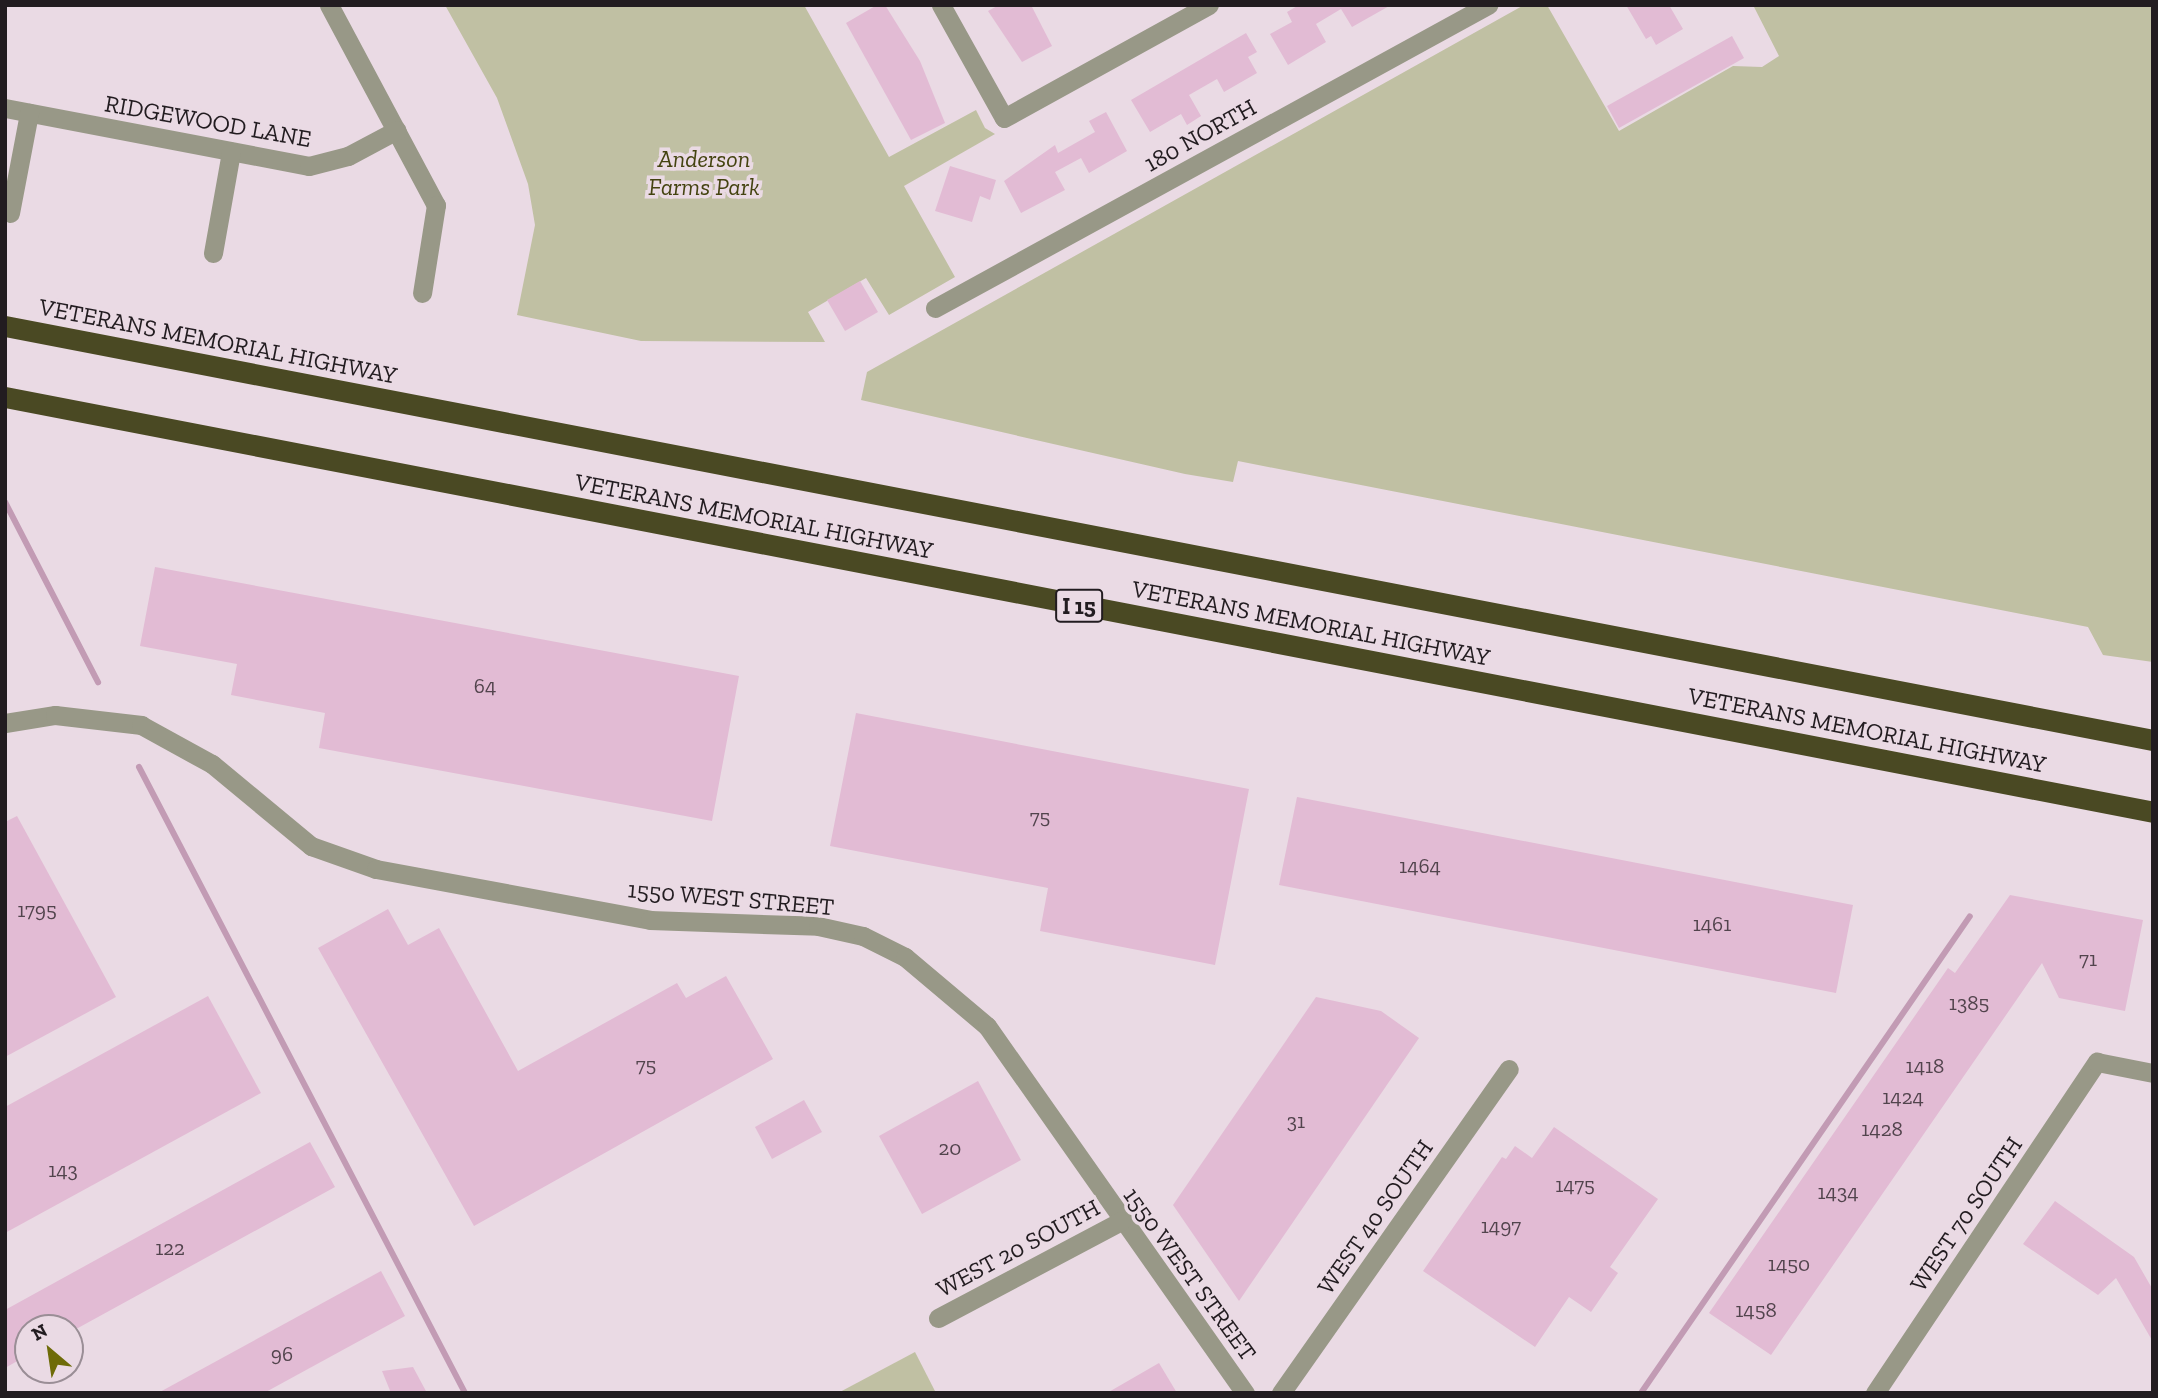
<!DOCTYPE html>
<html>
<head>
<meta charset="utf-8">
<style>
	body { margin:0 }
	#map { position:relative; width:2158px; height:1398px; overflow:hidden; background:#eadae4; font-family:"Zilla Slab",serif }
	div>[style] { position:absolute }
	.green>* { inset:0; background:#c0c0a3 }
	.stream>* { height:6px; margin:-3px; padding:0 3px; transform-origin:3px; border-radius:3px; background:#c29bb4 }
	.building>* { inset:0; background:#e2bbd4 }
	.minor>* { height:19px; margin:-9.5px; padding:0 9.5px; transform-origin:9.5px; border-radius:9.5px; background:#989887 }
	.motorway>* { height:21px; margin:-10.5px; padding:0 10.5px; transform-origin:10.5px; border-radius:10.5px; background:#4a4923 }
	span { translate:-50% -50%; white-space:nowrap; text-align:center; line-height:1.15; -webkit-text-stroke:7px #eadae4; paint-order:stroke }
	.number-label { font-size:21px; color:#52444d }
	.number-label span { -webkit-text-stroke-width:0 }
	.shield-label span { padding:2px 5px; background:#eadae4; border:2px solid; border-radius:5px; -webkit-text-stroke-width:0 }
	.shield-label { font-size:23px; color:#221c20; font-weight:700 }
	.street-label { font-size:24px; color:#221c20 }
	.park-label { font-size:24px; color:#444310; font-style:italic }
	.frame { position:absolute; inset:0; border:7px solid #221c20; pointer-events:none }
	.north { position:absolute; left:14px; top:1314px; width:70px; height:70px; box-sizing:border-box; background:#eadae4; border:2px solid #9a8e96; border-radius:50%; rotate:331deg; font-size:19px; font-weight:700; line-height:28px; text-align:center; color:#221c20 }
	.north::after { content:''; display:block; margin:auto; width:24px; height:32px; background:#6e6b08; clip-path:polygon(50% 0,100% 100%,50% 72%,0 100%) }
</style>
</head>
<body>
<div id="map">
	<div class="green">
		<div style="clip-path:polygon(445px 5px,804px 5px,889px 157px,976px 110px,985px 128px,995px 134px,904px 186px,955px 277px,889px 315px,866px 278px,808px 312px,825px 342px,641px 341px,517px 315px,535px 225px,528px 184px,497px 98px)"></div>
		<div style="clip-path:polygon(1524px 5px,1547px 5px,1619px 131px,1733px 66px,1762px 67px,1779px 56px,1753px 5px,2153px 5px,2153px 662px,2103px 655px,2088px 627px,1238px 461px,1233px 482px,1185px 474px,861px 400px,867px 372px)"></div>
		<div style="clip-path:polygon(915px 1352px,936px 1393px,838px 1393px)"></div>
	</div>
	<div class="stream">
		<div style="left:5px;top:502px;width:203px;rotate:62.7deg"></div>
		<div style="left:139px;top:767px;width:706px;rotate:62.49deg"></div>
		<div style="left:1641px;top:1393px;width:579px;rotate:-55.4deg"></div>
	</div>
	<div class="building">
		<div style="clip-path:polygon(877px 5px,885px 5px,920px 61px,945px 123px,911px 140px,846px 23px)"></div>
		<div style="clip-path:polygon(999px 5px,1031px 5px,1052px 46px,1022px 62px,988px 11px)"></div>
		<div style="clip-path:polygon(1299px 5px,1391px 5px,1352px 27px,1341px 9px,1316px 24px,1326px 42px,1288px 65px,1270px 34px,1292px 22px,1287px 12px)"></div>
		<div style="clip-path:polygon(1626px 5px,1669px 5px,1683px 29px,1656px 45px,1651px 36px,1646px 39px)"></div>
		<div style="clip-path:polygon(1246px 33px,1257px 52px,1248px 57px,1257px 73px,1224px 92px,1217px 79px,1189px 95px,1201px 116px,1187px 125px,1181px 114px,1150px 132px,1131px 100px)"></div>
		<div style="clip-path:polygon(1732px 36px,1744px 58px,1619px 128px,1607px 106px)"></div>
		<div style="clip-path:polygon(1106px 112px,1127px 151px,1089px 173px,1081px 158px,1055px 172px,1065px 190px,1021px 213px,1004px 181px,1055px 145px,1058px 153px,1095px 132px,1089px 121px)"></div>
		<div style="clip-path:polygon(950px 166px,996px 180px,990px 200px,980px 196px,972px 222px,935px 211px)"></div>
		<div style="clip-path:polygon(860px 281px,878px 312px,845px 331px,827px 300px)"></div>
		<div style="clip-path:polygon(155px 567px,739px 676px,712px 821px,319px 748px,325px 713px,231px 695px,237px 664px,140px 646px)"></div>
		<div style="clip-path:polygon(856px 713px,1249px 789px,1215px 965px,1040px 931px,1048px 888px,830px 846px)"></div>
		<div style="clip-path:polygon(1297px 797px,1853px 905px,1836px 993px,1279px 885px)"></div>
		<div style="clip-path:polygon(17px 816px,116px 997px,5px 1057px,5px 822px)"></div>
		<div style="clip-path:polygon(2010px 895px,2143px 920px,2125px 1011px,2059px 998px,2042px 963px,1771px 1355px,1709px 1313px,1948px 968px,1955px 973px)"></div>
		<div style="clip-path:polygon(388px 909px,408px 945px,439px 928px,518px 1071px,677px 983px,686px 998px,726px 976px,773px 1059px,474px 1226px,318px 948px)"></div>
		<div style="clip-path:polygon(208px 996px,261px 1093px,5px 1233px,5px 1107px)"></div>
		<div style="clip-path:polygon(1316px 997px,1381px 1011px,1419px 1038px,1239px 1301px,1173px 1205px)"></div>
		<div style="clip-path:polygon(978px 1081px,1021px 1160px,922px 1214px,879px 1136px)"></div>
		<div style="clip-path:polygon(804px 1100px,822px 1132px,772px 1159px,755px 1127px)"></div>
		<div style="clip-path:polygon(1554px 1127px,1658px 1199px,1610px 1267px,1618px 1273px,1591px 1312px,1569px 1297px,1535px 1347px,1423px 1271px,1502px 1157px,1506px 1159px,1515px 1146px,1532px 1158px)"></div>
		<div style="clip-path:polygon(310px 1142px,335px 1187px,78px 1328px,28px 1328px,28px 1355px,5px 1368px,5px 1310px)"></div>
		<div style="clip-path:polygon(2055px 1201px,2134px 1257px,2153px 1290px,2153px 1342px,2116px 1278px,2098px 1295px,2023px 1244px)"></div>
		<div style="clip-path:polygon(381px 1271px,405px 1316px,264px 1393px,158px 1393px)"></div>
		<div style="clip-path:polygon(1159px 1363px,1177px 1393px,1107px 1393px)"></div>
		<div style="clip-path:polygon(413px 1367px,427px 1393px,391px 1393px,382px 1371px)"></div>
	</div>
	<div class="minor">
		<div style="left:329px;top:5px;width:227px;rotate:61.9deg"></div>
		<div style="left:436px;top:205px;width:89px;rotate:99deg"></div>
		<div style="left:941px;top:5px;width:129px;rotate:60.9deg"></div>
		<div style="left:1004px;top:118px;width:234px;rotate:-28.9deg"></div>
		<div style="left:5px;top:108px;width:309px;rotate:10.8deg"></div>
		<div style="left:309px;top:166px;width:40px;rotate:-14.4deg"></div>
		<div style="left:348px;top:156px;width:55px;rotate:-28deg"></div>
		<div style="left:10px;top:213px;width:102px;rotate:-79.2deg"></div>
		<div style="left:213px;top:253px;width:103px;rotate:-79.9deg"></div>
		<div style="left:935px;top:308px;width:631px;rotate:-28.72deg"></div>
		<div style="left:5px;top:723px;width:51px;rotate:-9.1deg"></div>
		<div style="left:55px;top:715px;width:87px;rotate:6.6deg"></div>
		<div style="left:141px;top:725px;width:81px;rotate:28.8deg"></div>
		<div style="left:212px;top:764px;width:129px;rotate:39.6deg"></div>
		<div style="left:311px;top:846px;width:69px;rotate:19.5deg"></div>
		<div style="left:376px;top:869px;width:279px;rotate:10.5deg"></div>
		<div style="left:650px;top:920px;width:168px;rotate:2deg"></div>
		<div style="left:818px;top:926px;width:46px;rotate:12.5deg"></div>
		<div style="left:863px;top:936px;width:47px;rotate:26.6deg"></div>
		<div style="left:905px;top:957px;width:107px;rotate:40.1deg"></div>
		<div style="left:987px;top:1026px;width:449px;rotate:54.9deg"></div>
		<div style="left:938px;top:1318px;width:207px;rotate:-27.9deg"></div>
		<div style="left:1281px;top:1393px;width:396px;rotate:-54.9deg"></div>
		<div style="left:1875px;top:1393px;width:399px;rotate:-56.2deg"></div>
		<div style="left:2097px;top:1062px;width:57px;rotate:11.1deg"></div>
	</div>
	<div class="motorway">
		<div style="left:5px;top:326px;width:2188px;rotate:10.91deg"></div>
		<div style="left:5px;top:397px;width:2188px;rotate:10.93deg"></div>
	</div>
	<div class="number-label">
		<span style="left:485px;top:686px">64</span>
		<span style="left:1040px;top:817px">75</span>
		<span style="left:1420px;top:866px">1464</span>
		<span style="left:37px;top:910px">1795</span>
		<span style="left:1712px;top:924px">1461</span>
		<span style="left:2088px;top:959px">71</span>
		<span style="left:1969px;top:1003px">1385</span>
		<span style="left:646px;top:1065px">75</span>
		<span style="left:1925px;top:1066px">1418</span>
		<span style="left:1903px;top:1097px">1424</span>
		<span style="left:1296px;top:1121px">31</span>
		<span style="left:1882px;top:1129px">1428</span>
		<span style="left:950px;top:1148px">20</span>
		<span style="left:63px;top:1170px">143</span>
		<span style="left:1575px;top:1185px">1475</span>
		<span style="left:1838px;top:1192px">1434</span>
		<span style="left:1501px;top:1226px">1497</span>
		<span style="left:170px;top:1248px">122</span>
		<span style="left:1789px;top:1264px">1450</span>
		<span style="left:1756px;top:1310px">1458</span>
		<span style="left:282px;top:1354px">96</span>
	</div>
	<div class="shield-label">
		<span style="left:1079px;top:606px">I 15</span>
	</div>
	<div class="street-label">
		<span style="left:208px;top:121px;rotate:10deg">RIDGEWOOD LANE</span>
		<span style="left:1200px;top:135px;rotate:-29deg">180 NORTH</span>
		<span style="left:218px;top:341px;rotate:11deg">VETERANS MEMORIAL HIGHWAY</span>
		<span style="left:754px;top:516px;rotate:11deg">VETERANS MEMORIAL HIGHWAY</span>
		<span style="left:1311px;top:623px;rotate:11deg">VETERANS MEMORIAL HIGHWAY</span>
		<span style="left:1867px;top:730px;rotate:11deg">VETERANS MEMORIAL HIGHWAY</span>
		<span style="left:731px;top:898px;rotate:5deg">1550 WEST STREET</span>
		<span style="left:1966px;top:1214px;rotate:-56deg">WEST 70 SOUTH</span>
		<span style="left:1375px;top:1217px;rotate:-55deg">WEST 40 SOUTH</span>
		<span style="left:1018px;top:1248px;rotate:-28deg">WEST 20 SOUTH</span>
		<span style="left:1190px;top:1274px;rotate:54deg">1550 WEST STREET</span>
	</div>
	<div class="park-label">
		<span style="left:704px;top:173px">Anderson<br>Farms Park</span>
	</div>
	<div class="frame"></div>
	<div class="north">N</div>
</div>
</body>
</html>
